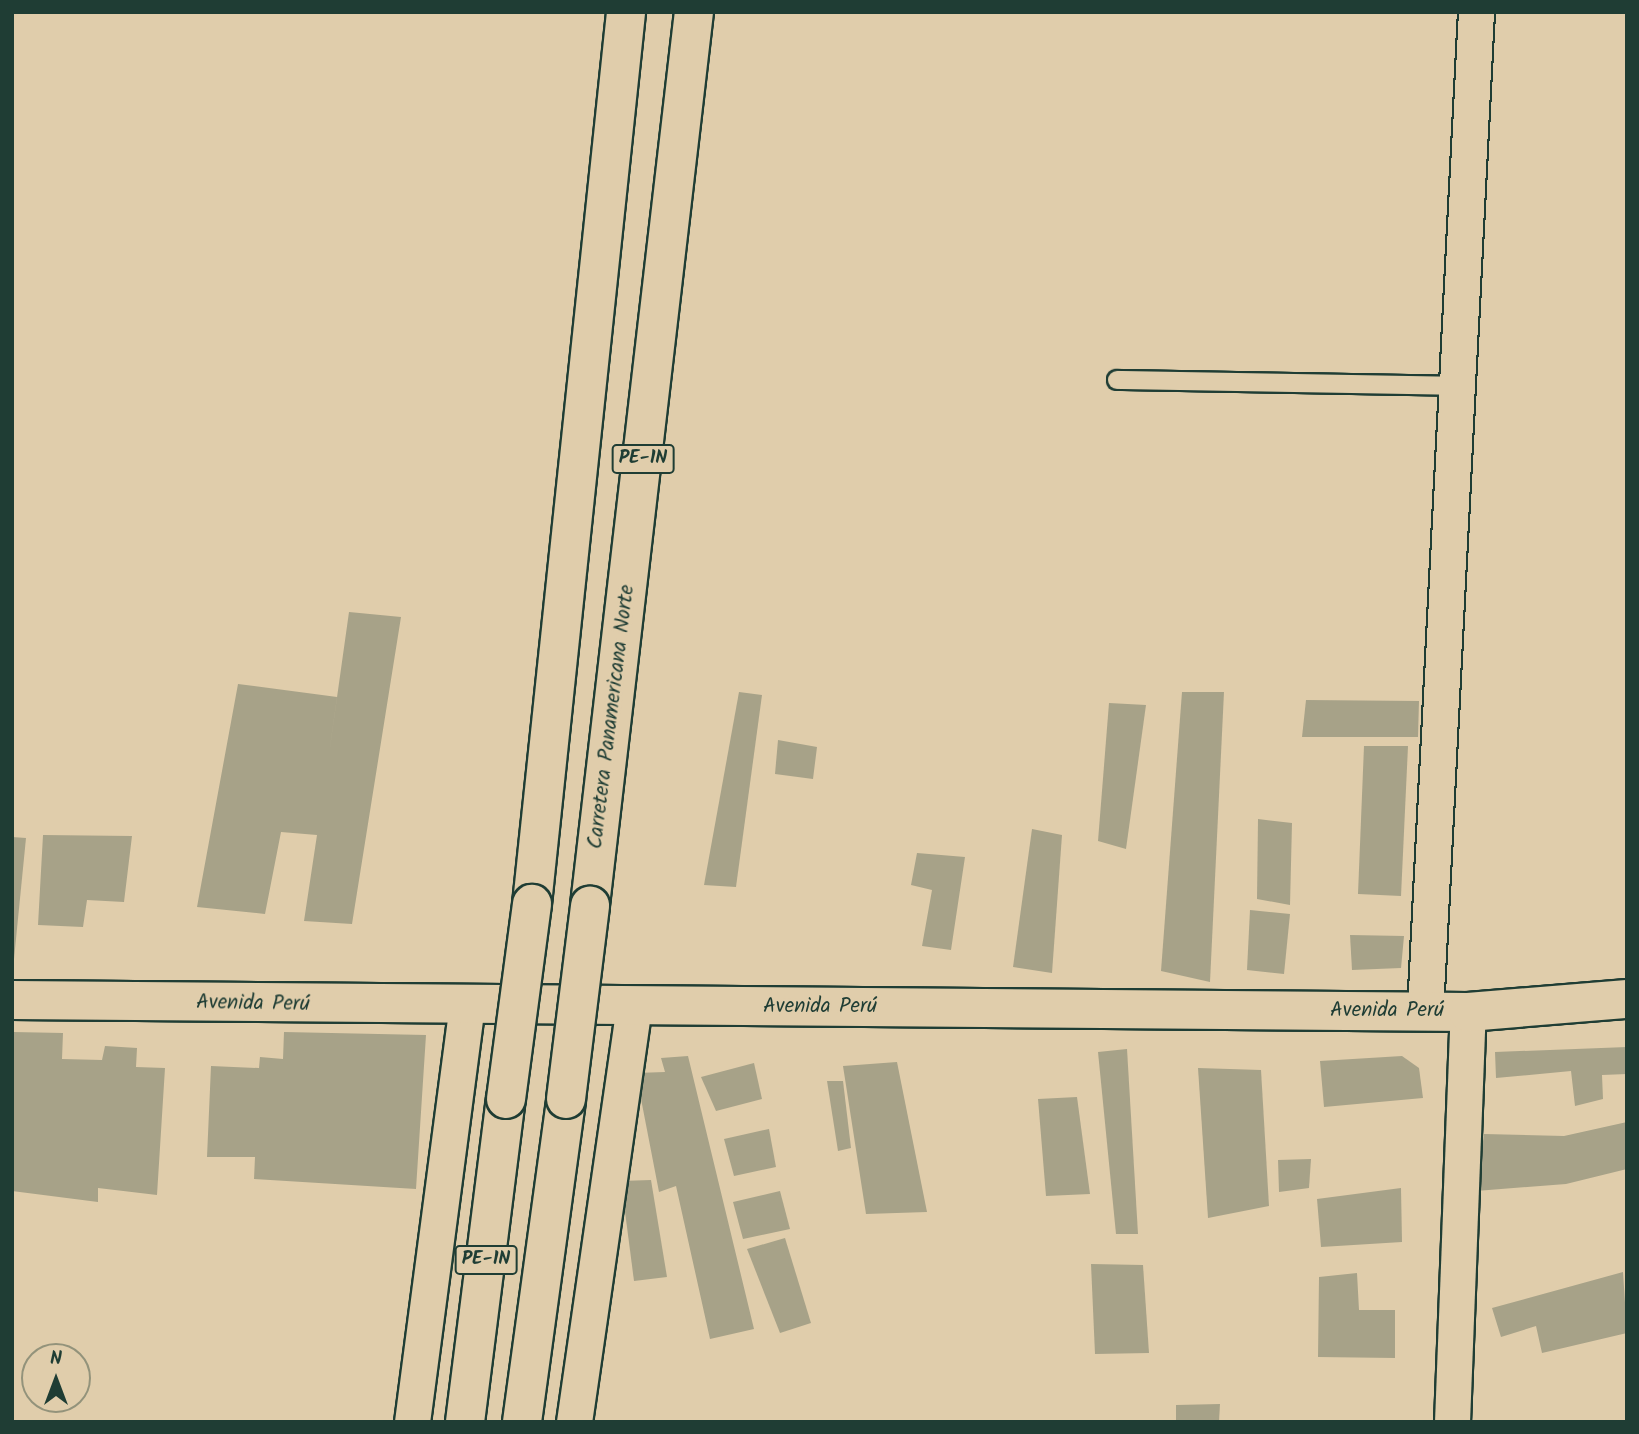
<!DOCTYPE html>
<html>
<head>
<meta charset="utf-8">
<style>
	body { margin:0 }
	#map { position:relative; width:1639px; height:1434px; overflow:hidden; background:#e0cdab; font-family:Kalam,sans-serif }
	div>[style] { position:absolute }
	.building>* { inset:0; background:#a7a288 }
	.roads { filter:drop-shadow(2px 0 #1f3d34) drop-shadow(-2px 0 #1f3d34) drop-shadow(0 2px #1f3d34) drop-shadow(0 -2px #1f3d34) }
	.service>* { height:18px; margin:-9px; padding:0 9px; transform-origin:9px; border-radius:9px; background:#e0cdab }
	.minor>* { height:35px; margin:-17.5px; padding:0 17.5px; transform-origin:17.5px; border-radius:17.5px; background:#e0cdab }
	.secondary>* { height:38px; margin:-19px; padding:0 19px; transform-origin:19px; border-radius:19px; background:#e0cdab }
	.motorway>* { height:38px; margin:-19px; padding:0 19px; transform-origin:19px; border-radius:19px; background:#e0cdab }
	.bridges { filter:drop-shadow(2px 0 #1f3d34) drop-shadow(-2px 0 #1f3d34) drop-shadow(0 2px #1f3d34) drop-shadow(0 -2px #1f3d34) }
	.motorway-bridge>* { height:38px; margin:-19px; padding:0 19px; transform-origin:19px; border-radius:19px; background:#e0cdab }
	span { translate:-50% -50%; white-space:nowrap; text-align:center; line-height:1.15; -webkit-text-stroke:5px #e0cdab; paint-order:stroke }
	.shield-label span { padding:2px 5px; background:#e0cdab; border:2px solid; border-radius:5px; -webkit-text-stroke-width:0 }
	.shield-label { font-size:19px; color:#1f3d34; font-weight:700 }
	.street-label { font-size:21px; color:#1f3d34 }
	.frame { position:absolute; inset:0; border:14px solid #1f3d34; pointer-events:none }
	.north { position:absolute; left:21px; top:1343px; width:70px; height:70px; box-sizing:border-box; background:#e0cdab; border:2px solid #93937b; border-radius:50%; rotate:0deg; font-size:19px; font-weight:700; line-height:28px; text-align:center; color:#1f3d34 }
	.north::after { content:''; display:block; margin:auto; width:24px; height:32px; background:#1f3d34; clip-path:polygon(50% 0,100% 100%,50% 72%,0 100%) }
</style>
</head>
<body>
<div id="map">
	<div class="building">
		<div style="clip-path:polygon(349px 612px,401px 617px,352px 924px,304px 921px,317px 835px,281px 832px,265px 914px,197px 907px,238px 684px,337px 697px,323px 797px)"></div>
		<div style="clip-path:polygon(739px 692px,762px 695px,736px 887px,704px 885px)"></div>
		<div style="clip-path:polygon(1182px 692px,1224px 692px,1210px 982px,1161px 971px)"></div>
		<div style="clip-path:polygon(1306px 700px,1419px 701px,1418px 737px,1302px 737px)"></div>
		<div style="clip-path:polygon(1109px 703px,1146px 705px,1126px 849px,1098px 841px)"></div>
		<div style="clip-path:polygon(778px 740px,817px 747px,813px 779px,775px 774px)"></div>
		<div style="clip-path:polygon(1364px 746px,1408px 746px,1401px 896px,1358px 894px)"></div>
		<div style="clip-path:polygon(1258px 819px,1292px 823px,1290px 905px,1257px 899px)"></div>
		<div style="clip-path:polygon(1032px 829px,1062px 835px,1052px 973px,1013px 967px)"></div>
		<div style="clip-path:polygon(43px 835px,132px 836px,124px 902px,87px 900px,83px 927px,38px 925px)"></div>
		<div style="clip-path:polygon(12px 837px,26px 838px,14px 959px,12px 959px)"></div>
		<div style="clip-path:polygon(917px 853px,965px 857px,951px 950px,922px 946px,932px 890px,911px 885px)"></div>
		<div style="clip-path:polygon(1250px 910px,1290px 914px,1284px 974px,1247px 970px)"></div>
		<div style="clip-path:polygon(1350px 935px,1404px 936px,1401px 968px,1352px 970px)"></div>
		<div style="clip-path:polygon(13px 1032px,63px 1033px,62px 1059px,102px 1060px,105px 1046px,137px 1048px,136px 1067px,165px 1068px,157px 1195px,98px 1188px,98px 1202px,12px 1191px)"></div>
		<div style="clip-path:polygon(284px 1032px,426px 1035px,416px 1189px,254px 1179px,255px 1157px,207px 1157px,211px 1066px,259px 1068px,260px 1057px,283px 1059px)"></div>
		<div style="clip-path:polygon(1627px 1047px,1627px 1074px,1602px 1075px,1603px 1099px,1575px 1106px,1571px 1071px,1496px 1078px,1495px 1052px)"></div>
		<div style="clip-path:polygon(1127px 1049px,1138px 1234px,1116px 1234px,1098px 1052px)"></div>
		<div style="clip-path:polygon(688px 1056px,754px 1329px,710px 1339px,676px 1186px,659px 1192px,636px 1073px,665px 1072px,661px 1058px)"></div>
		<div style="clip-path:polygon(1402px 1056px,1419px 1068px,1423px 1098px,1324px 1107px,1320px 1061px)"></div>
		<div style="clip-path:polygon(897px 1062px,927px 1212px,866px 1214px,843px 1066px)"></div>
		<div style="clip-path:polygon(754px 1063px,762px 1099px,716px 1111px,701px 1077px)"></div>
		<div style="clip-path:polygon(1198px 1068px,1261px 1070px,1269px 1206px,1208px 1218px)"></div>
		<div style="clip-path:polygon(827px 1081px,843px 1081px,851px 1148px,838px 1151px)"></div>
		<div style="clip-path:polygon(1077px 1097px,1090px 1194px,1046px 1196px,1038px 1099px)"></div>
		<div style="clip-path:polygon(1627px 1122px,1627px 1169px,1566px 1184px,1476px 1191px,1484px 1134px,1564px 1136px)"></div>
		<div style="clip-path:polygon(769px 1129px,776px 1167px,734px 1176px,724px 1139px)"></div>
		<div style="clip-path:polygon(1311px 1159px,1309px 1188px,1279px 1192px,1278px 1160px)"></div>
		<div style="clip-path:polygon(651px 1180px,667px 1277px,634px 1281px,621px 1181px)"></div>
		<div style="clip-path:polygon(1401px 1188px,1402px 1242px,1321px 1247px,1317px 1199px)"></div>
		<div style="clip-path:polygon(780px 1191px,790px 1229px,743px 1239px,733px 1202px)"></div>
		<div style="clip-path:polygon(785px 1238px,811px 1323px,780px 1333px,747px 1249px)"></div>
		<div style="clip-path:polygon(1091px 1264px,1143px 1265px,1149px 1353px,1095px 1354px)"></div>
		<div style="clip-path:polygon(1623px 1272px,1627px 1333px,1542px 1353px,1536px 1326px,1501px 1337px,1492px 1308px)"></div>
		<div style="clip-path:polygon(1357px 1273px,1359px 1310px,1395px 1310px,1395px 1358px,1318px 1357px,1319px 1277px)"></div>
		<div style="clip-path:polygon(1220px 1404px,1219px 1422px,1176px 1422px,1176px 1405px)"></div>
	</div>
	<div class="roads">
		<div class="service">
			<div style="left:1117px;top:380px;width:340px;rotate:1deg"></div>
		</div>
		<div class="minor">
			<div style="left:1425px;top:1011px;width:1000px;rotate:-87.08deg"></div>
			<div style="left:412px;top:1422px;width:419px;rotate:-82.5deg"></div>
			<div style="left:574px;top:1422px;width:420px;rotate:-81.8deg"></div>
			<div style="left:1452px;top:1422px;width:410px;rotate:-87.8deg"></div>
		</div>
		<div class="secondary">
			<div style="left:12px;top:1000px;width:1456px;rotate:0.47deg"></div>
			<div style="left:1468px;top:1012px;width:160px;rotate:-4.7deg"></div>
		</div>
		<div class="motorway">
			<div style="left:532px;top:904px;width:897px;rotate:-83.98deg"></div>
			<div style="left:590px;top:905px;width:899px;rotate:-83.36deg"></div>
			<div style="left:465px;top:1422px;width:326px;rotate:-82.8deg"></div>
			<div style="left:522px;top:1422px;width:326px;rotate:-82.2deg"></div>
		</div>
	</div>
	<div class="bridges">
		<div class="motorway-bridge">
			<div style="left:506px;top:1099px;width:197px;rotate:-82.4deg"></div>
			<div style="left:566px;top:1099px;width:195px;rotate:-82.9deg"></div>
		</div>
	</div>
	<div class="shield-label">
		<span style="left:643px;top:459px">PE-1N</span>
		<span style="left:486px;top:1260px">PE-1N</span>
	</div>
	<div class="street-label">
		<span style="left:612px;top:717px;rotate:-83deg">Carretera Panamericana Norte</span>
		<span style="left:253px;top:1004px;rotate:1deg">Avenida Perú</span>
		<span style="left:820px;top:1007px">Avenida Perú</span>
		<span style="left:1387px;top:1011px">Avenida Perú</span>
	</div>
	<div class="frame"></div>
	<div class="north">N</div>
</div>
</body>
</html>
